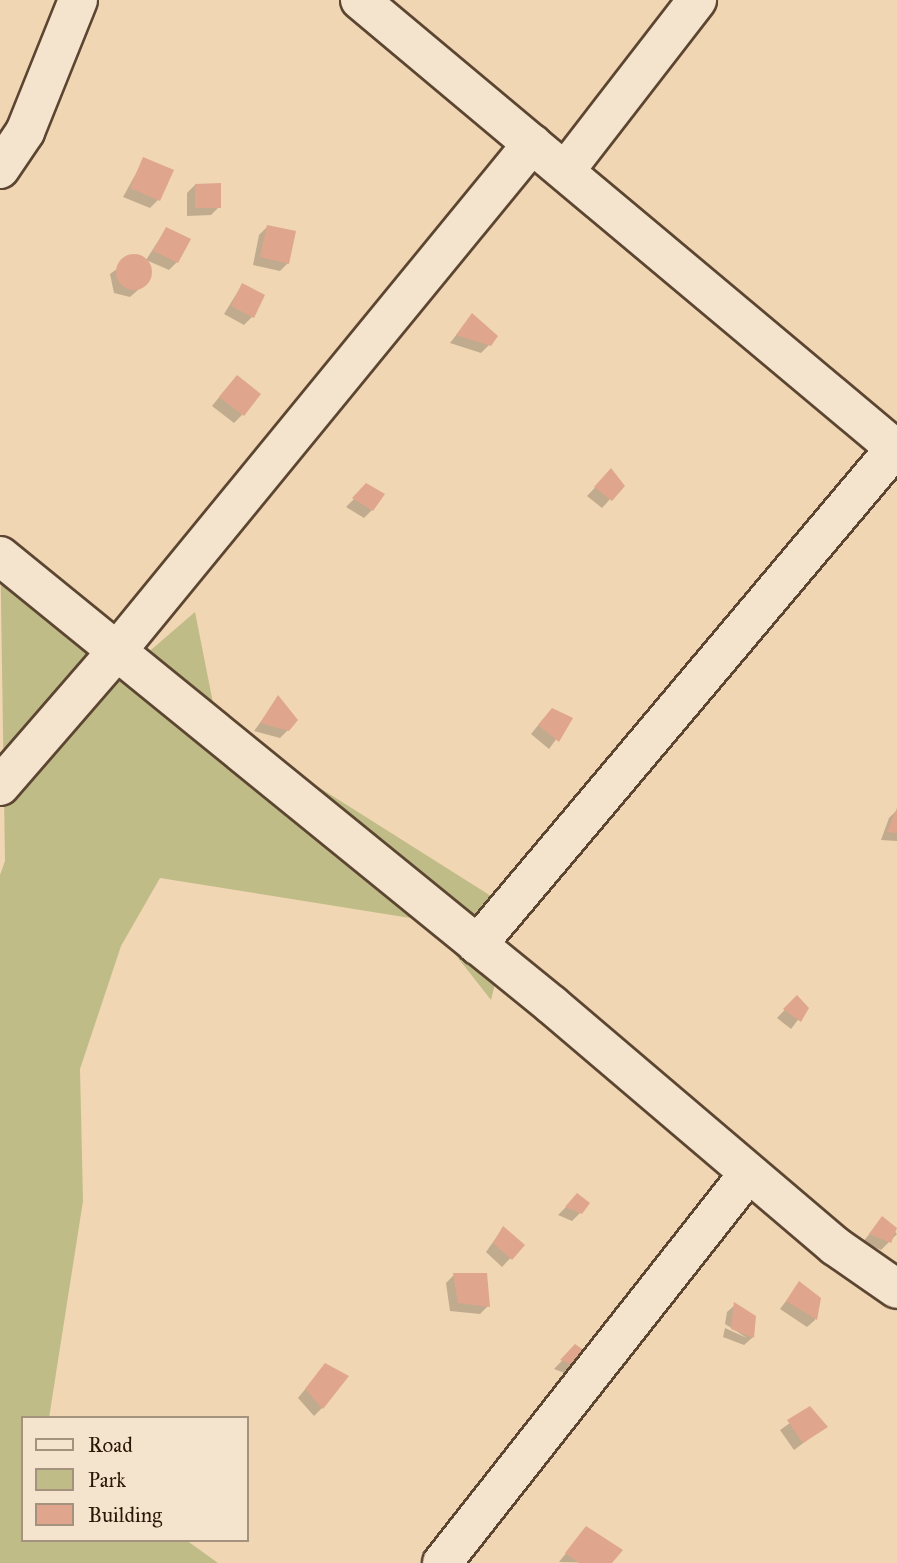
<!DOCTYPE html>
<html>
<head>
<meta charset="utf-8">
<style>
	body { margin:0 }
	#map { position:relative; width:897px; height:1563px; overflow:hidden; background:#f0d6b2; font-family:"IM FELL Great Primer",serif }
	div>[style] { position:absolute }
	.green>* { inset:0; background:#c0bc88 }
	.shadow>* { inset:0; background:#0003 }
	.building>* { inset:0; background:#dfa68d }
	.round { border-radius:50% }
	.roads { filter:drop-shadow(2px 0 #5c4632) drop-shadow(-2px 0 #5c4632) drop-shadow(0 2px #5c4632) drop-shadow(0 -2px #5c4632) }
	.street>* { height:38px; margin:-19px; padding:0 19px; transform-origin:19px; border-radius:19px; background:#f5e4cd }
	span { translate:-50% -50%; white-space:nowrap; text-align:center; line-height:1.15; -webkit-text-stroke:5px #f5e4cd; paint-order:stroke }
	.legend { position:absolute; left:21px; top:1416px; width:228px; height:126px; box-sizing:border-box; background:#f5e4cd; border:2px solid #a4927e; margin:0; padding:9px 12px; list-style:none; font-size:21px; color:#2b1607 }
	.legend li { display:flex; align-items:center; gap:14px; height:35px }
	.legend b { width:35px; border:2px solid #a4927e }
</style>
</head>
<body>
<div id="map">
	<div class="green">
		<div style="clip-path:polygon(0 536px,44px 565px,137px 662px,195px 612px,217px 723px,513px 910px,491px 1000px,429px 921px,160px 878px,121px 946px,80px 1069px,83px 1201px,49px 1418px,23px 1418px,23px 1540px,186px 1540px,218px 1563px,0 1563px,0 875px,5px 861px)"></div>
	</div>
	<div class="shadow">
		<div style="clip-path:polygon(144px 159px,158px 200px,150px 208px,123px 197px)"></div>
		<div style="clip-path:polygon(195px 185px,219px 207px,211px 215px,187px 216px,187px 193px)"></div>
		<div style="clip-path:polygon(267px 227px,288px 263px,280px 271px,253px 265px,259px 235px)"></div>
		<div style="clip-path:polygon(166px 229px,177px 262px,169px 270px,146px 260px)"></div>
		<div style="clip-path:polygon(135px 256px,144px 259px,151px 270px,147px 282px,130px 297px,114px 293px,110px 274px)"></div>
		<div style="clip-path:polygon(242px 285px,252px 317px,244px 325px,224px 314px)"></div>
		<div style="clip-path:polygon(472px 315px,490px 344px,481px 353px,450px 343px)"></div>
		<div style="clip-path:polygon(229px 385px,242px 415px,234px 423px,212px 406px)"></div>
		<div style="clip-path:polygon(611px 471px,622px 486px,602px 508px,587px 496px)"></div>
		<div style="clip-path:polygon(367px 486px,372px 510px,364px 518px,346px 507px)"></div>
		<div style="clip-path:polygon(278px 698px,288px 730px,280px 738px,254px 731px)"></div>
		<div style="clip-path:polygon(544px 718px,571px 719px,549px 749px,531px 734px)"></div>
		<div style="clip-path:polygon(897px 810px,897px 841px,881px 840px,889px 818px)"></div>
		<div style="clip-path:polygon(797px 997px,807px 1008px,791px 1029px,777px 1018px)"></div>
		<div style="clip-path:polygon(569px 1204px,580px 1213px,572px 1221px,558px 1215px)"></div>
		<div style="clip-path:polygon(882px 1218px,897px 1234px,881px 1250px,863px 1242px)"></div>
		<div style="clip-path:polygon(503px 1228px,523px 1245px,502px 1267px,486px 1252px)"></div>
		<div style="clip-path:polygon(454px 1275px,488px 1306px,480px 1314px,450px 1311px,446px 1283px)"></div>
		<div style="clip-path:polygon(799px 1284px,819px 1299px,815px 1320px,807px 1327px,780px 1309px)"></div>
		<div style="clip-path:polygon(735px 1305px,754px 1317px,752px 1338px,744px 1345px,723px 1337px,725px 1328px,747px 1338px,725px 1324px,727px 1312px)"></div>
		<div style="clip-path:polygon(575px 1347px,589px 1357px,570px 1375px,554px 1369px)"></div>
		<div style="clip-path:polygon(325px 1365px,322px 1408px,314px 1416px,298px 1398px)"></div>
		<div style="clip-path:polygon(810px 1409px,825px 1427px,794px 1450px,780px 1430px)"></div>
		<div style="clip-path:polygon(579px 1537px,610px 1563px,559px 1562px)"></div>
	</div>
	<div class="building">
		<div style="clip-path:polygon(143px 157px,174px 170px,160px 201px,130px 188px)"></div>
		<div style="clip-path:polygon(221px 183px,221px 208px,195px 208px,195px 184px)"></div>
		<div style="clip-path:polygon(267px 225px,296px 231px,289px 264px,260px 257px)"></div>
		<div style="clip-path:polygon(166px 227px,191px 239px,178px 263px,153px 251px)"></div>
		<div class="round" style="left:116px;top:254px;width:36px;height:36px"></div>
		<div style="clip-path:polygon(242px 283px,265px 295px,254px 318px,231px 306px)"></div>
		<div style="clip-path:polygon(472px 313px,498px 336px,491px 346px,456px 335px)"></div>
		<div style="clip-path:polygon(237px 375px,261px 394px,244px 416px,219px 397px)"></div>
		<div style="clip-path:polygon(611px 468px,625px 486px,612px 501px,594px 487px)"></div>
		<div style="clip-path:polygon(366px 483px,385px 494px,373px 511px,352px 498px)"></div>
		<div style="clip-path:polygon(278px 695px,298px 720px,289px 731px,260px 723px)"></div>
		<div style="clip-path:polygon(552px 708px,573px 718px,559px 742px,538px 725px)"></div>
		<div style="clip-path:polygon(897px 808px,897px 833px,887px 832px)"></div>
		<div style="clip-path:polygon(797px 995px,809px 1008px,801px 1022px,783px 1009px)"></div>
		<div style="clip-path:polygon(577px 1193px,590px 1203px,582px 1214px,565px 1207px)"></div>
		<div style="clip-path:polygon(882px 1216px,897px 1228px,891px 1243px,869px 1234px)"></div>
		<div style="clip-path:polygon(503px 1226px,525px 1245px,512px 1260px,493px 1243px)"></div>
		<div style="clip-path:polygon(453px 1273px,487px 1273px,490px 1307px,458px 1303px)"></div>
		<div style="clip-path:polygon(799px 1281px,821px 1298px,817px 1320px,786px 1301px)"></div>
		<div style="clip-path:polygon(734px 1302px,756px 1316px,754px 1338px,731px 1329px)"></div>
		<div style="clip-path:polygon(575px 1344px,592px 1356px,579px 1367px,560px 1360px)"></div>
		<div style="clip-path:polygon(325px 1363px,349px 1376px,323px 1409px,305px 1389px)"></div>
		<div style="clip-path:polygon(810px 1406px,828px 1427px,803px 1443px,787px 1420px)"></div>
		<div style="clip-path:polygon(586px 1526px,623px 1550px,612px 1563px,579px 1563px,565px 1553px)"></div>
	</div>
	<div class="roads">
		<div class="street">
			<div style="left:360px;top:0;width:701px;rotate:39.96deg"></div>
			<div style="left:0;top:169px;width:45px;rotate:-56deg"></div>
			<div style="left:25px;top:132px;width:142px;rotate:-68.1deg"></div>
			<div style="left:565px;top:171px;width:216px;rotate:-52.3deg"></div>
			<div style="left:0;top:556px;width:712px;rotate:39.13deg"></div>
			<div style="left:552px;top:1005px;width:372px;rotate:40.4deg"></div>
			<div style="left:835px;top:1246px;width:75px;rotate:34.7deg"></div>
			<div style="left:0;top:786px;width:177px;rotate:-49.1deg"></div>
			<div style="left:116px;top:652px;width:657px;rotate:-50.69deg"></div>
			<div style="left:477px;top:945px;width:652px;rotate:-49.91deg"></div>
			<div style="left:442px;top:1563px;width:496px;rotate:-51.8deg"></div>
		</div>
	</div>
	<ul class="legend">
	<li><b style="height:9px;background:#f5e4cd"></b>Road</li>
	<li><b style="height:19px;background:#c0bc88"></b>Park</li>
	<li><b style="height:19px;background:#dfa68d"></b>Building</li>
	</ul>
</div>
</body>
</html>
